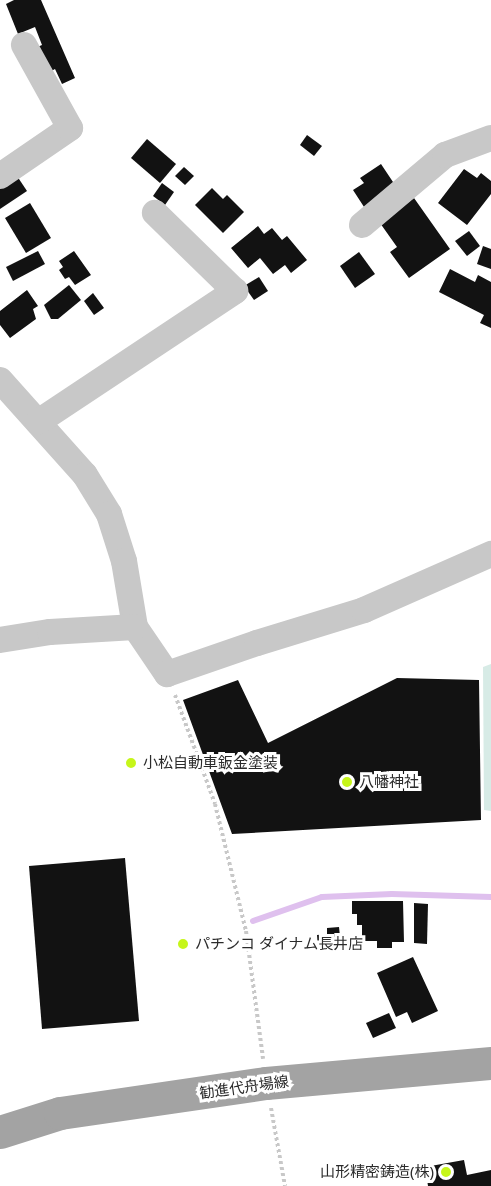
<!DOCTYPE html>
<html>
<head>
<meta charset="utf-8">
<style>
	body { margin:0 }
	#map { position:relative; width:491px; height:1186px; overflow:hidden; background:#fff; font-family:"Noto Sans","Noto Sans JP",sans-serif }
	div>[style] { position:absolute }
	.green>* { inset:0; background:#d7ebe6 }
	.stream>* { height:6px; margin:-3px; padding:0 3px; transform-origin:3px; border-radius:3px; background:#dfc0ee }
	.building>* { inset:0; background:#121212 }
	.path>* { height:4px; margin-top:-2px; transform-origin:0; background:repeating-linear-gradient(90deg,#c8c8c8 0 3px,transparent 0 6px) }
	.minor>* { height:26px; margin:-13px; padding:0 13px; transform-origin:13px; border-radius:13px; background:#c8c8c8 }
	.major>* { height:33px; margin:-16.5px; padding:0 16.5px; transform-origin:16.5px; border-radius:16.5px; background:#a3a3a3 }
	.dots>* { width:16px; height:16px; translate:-50% -50%; box-sizing:border-box; border:3px solid #fff; border-radius:50% }
	span { translate:-50% -50%; white-space:nowrap; text-align:center; line-height:1.15; -webkit-text-stroke:6px #fff; paint-order:stroke }
	.poi-label { font-size:15px; color:#2b2b2b }
	.left { translate:0 -50%; text-align:left }
	.right { translate:-100% -50%; text-align:right }
	.street-label { font-size:15px; color:#2b2b2b }
</style>
</head>
<body>
<div id="map">
	<div class="green">
		<div style="clip-path:polygon(491px 664px,491px 811px,484px 810px,483px 667px)"></div>
	</div>
	<div class="stream">
		<div style="left:253px;top:921px;width:73px;rotate:-19.2deg"></div>
		<div style="left:322px;top:897px;width:70px;rotate:-2.5deg"></div>
		<div style="left:392px;top:894px;width:99px;rotate:1.7deg"></div>
	</div>
	<div class="building">
		<div style="clip-path:polygon(14px 0,41px 0,75px 78px,62px 84px,55px 69px,46px 74px,35px 48px,42px 45px,35px 27px,18px 34px,6px 4px)"></div>
		<div style="clip-path:polygon(307px 135px,322px 146px,314px 156px,300px 145px)"></div>
		<div style="clip-path:polygon(147px 139px,176px 164px,160px 183px,131px 158px)"></div>
		<div style="clip-path:polygon(381px 164px,397px 188px,366px 210px,353px 190px,364px 183px,360px 178px)"></div>
		<div style="clip-path:polygon(184px 167px,194px 176px,185px 185px,175px 176px)"></div>
		<div style="clip-path:polygon(464px 169px,477px 178px,481px 173px,491px 181px,491px 194px,467px 225px,438px 203px)"></div>
		<div style="clip-path:polygon(17px 176px,27px 191px,0 209px,0 188px)"></div>
		<div style="clip-path:polygon(162px 183px,174px 192px,165px 205px,153px 196px)"></div>
		<div style="clip-path:polygon(212px 188px,223px 199px,227px 195px,244px 212px,223px 233px,195px 205px)"></div>
		<div style="clip-path:polygon(414px 198px,450px 249px,409px 278px,390px 252px,397px 247px,380px 223px)"></div>
		<div style="clip-path:polygon(30px 203px,51px 238px,26px 253px,5px 218px)"></div>
		<div style="clip-path:polygon(258px 226px,264px 234px,272px 228px,282px 240px,287px 236px,307px 260px,291px 273px,285px 265px,273px 274px,260px 258px,248px 268px,231px 248px)"></div>
		<div style="clip-path:polygon(469px 231px,480px 246px,467px 256px,455px 241px)"></div>
		<div style="clip-path:polygon(483px 246px,491px 249px,491px 269px,477px 264px)"></div>
		<div style="clip-path:polygon(38px 251px,45px 264px,13px 281px,6px 267px)"></div>
		<div style="clip-path:polygon(74px 251px,91px 275px,75px 285px,69px 277px,65px 279px,59px 270px,63px 267px,59px 261px)"></div>
		<div style="clip-path:polygon(359px 252px,375px 274px,355px 288px,340px 266px)"></div>
		<div style="clip-path:polygon(450px 269px,475px 282px,478px 275px,491px 282px,491px 328px,480px 323px,484px 315px,439px 292px)"></div>
		<div style="clip-path:polygon(259px 277px,268px 291px,254px 300px,244px 286px)"></div>
		<div style="clip-path:polygon(69px 285px,81px 300px,58px 319px,51px 319px,44px 305px)"></div>
		<div style="clip-path:polygon(27px 290px,38px 306px,33px 309px,36px 319px,10px 338px,0 325px,0 311px)"></div>
		<div style="clip-path:polygon(93px 293px,104px 308px,94px 315px,84px 301px)"></div>
		<div style="clip-path:polygon(397px 678px,479px 680px,481px 820px,232px 834px,183px 700px,238px 680px,268px 743px)"></div>
		<div style="clip-path:polygon(125px 858px,139px 1021px,42px 1029px,29px 866px)"></div>
		<div style="clip-path:polygon(352px 901px,403px 901px,404px 942px,392px 942px,392px 948px,377px 948px,377px 941px,362px 941px,362px 925px,357px 925px,357px 914px,352px 914px)"></div>
		<div style="clip-path:polygon(414px 903px,428px 904px,427px 944px,414px 943px)"></div>
		<div style="clip-path:polygon(339px 927px,341px 946px,318px 948px,317px 935px,327px 934px,327px 928px)"></div>
		<div style="clip-path:polygon(413px 957px,438px 1011px,412px 1023px,407px 1012px,396px 1017px,377px 973px)"></div>
		<div style="clip-path:polygon(389px 1013px,396px 1028px,373px 1038px,366px 1023px)"></div>
		<div style="clip-path:polygon(464px 1160px,467px 1175px,491px 1170px,491px 1186px,428px 1186px,425px 1167px)"></div>
	</div>
	<div class="path">
		<div style="left:175px;top:695px;width:116px;rotate:69.8deg"></div>
		<div style="left:215px;top:804px;width:131px;rotate:76.3deg"></div>
		<div style="left:246px;top:931px;width:129px;rotate:82.4deg"></div>
		<div style="left:271px;top:1108px;width:79px;rotate:79.8deg"></div>
	</div>
	<div class="minor">
		<div style="left:0;top:176px;width:85px;rotate:-34.4deg"></div>
		<div style="left:70px;top:128px;width:95px;rotate:-119deg"></div>
		<div style="left:362px;top:225px;width:109px;rotate:-40.1deg"></div>
		<div style="left:445px;top:155px;width:49px;rotate:-20.3deg"></div>
		<div style="left:0;top:380px;width:127px;rotate:48.2deg"></div>
		<div style="left:85px;top:475px;width:46px;rotate:58.4deg"></div>
		<div style="left:109px;top:514px;width:49px;rotate:72.3deg"></div>
		<div style="left:124px;top:561px;width:67px;rotate:80.5deg"></div>
		<div style="left:135px;top:627px;width:57px;rotate:55.8deg"></div>
		<div style="left:167px;top:674px;width:95px;rotate:-19deg"></div>
		<div style="left:257px;top:643px;width:112px;rotate:-17.1deg"></div>
		<div style="left:364px;top:610px;width:139px;rotate:-23.8deg"></div>
		<div style="left:38px;top:422px;width:237px;rotate:-33.6deg"></div>
		<div style="left:235px;top:291px;width:112px;rotate:-135.7deg"></div>
		<div style="left:0;top:640px;width:51px;rotate:-9.1deg"></div>
		<div style="left:50px;top:632px;width:85px;rotate:-3.4deg"></div>
	</div>
	<div class="major">
		<div style="left:0;top:1132px;width:63px;rotate:-17.6deg"></div>
		<div style="left:60px;top:1113px;width:208px;rotate:-8.3deg"></div>
		<div style="left:266px;top:1083px;width:226px;rotate:-5.1deg"></div>
	</div>
	<div class="dots">
		<div style="left:131px;top:763px;background:#c6f61a"></div>
		<div style="left:347px;top:782px;background:#c6f61a"></div>
		<div style="left:183px;top:944px;background:#c6f61a"></div>
		<div style="left:446px;top:1172px;background:#c6f61a"></div>
	</div>
	<div class="poi-label">
		<span class="left" style="left:143px;top:763px">小松自動車鈑金塗装</span>
		<span class="left" style="left:359px;top:782px">八幡神社</span>
		<span class="left" style="left:195px;top:944px">パチンコ ダイナム長井店</span>
		<span class="right" style="left:434px;top:1172px">山形精密鋳造(株)</span>
	</div>
	<div class="street-label">
		<span style="left:244px;top:1087px;rotate:-8deg">勧進代舟場線</span>
	</div>
</div>
</body>
</html>
